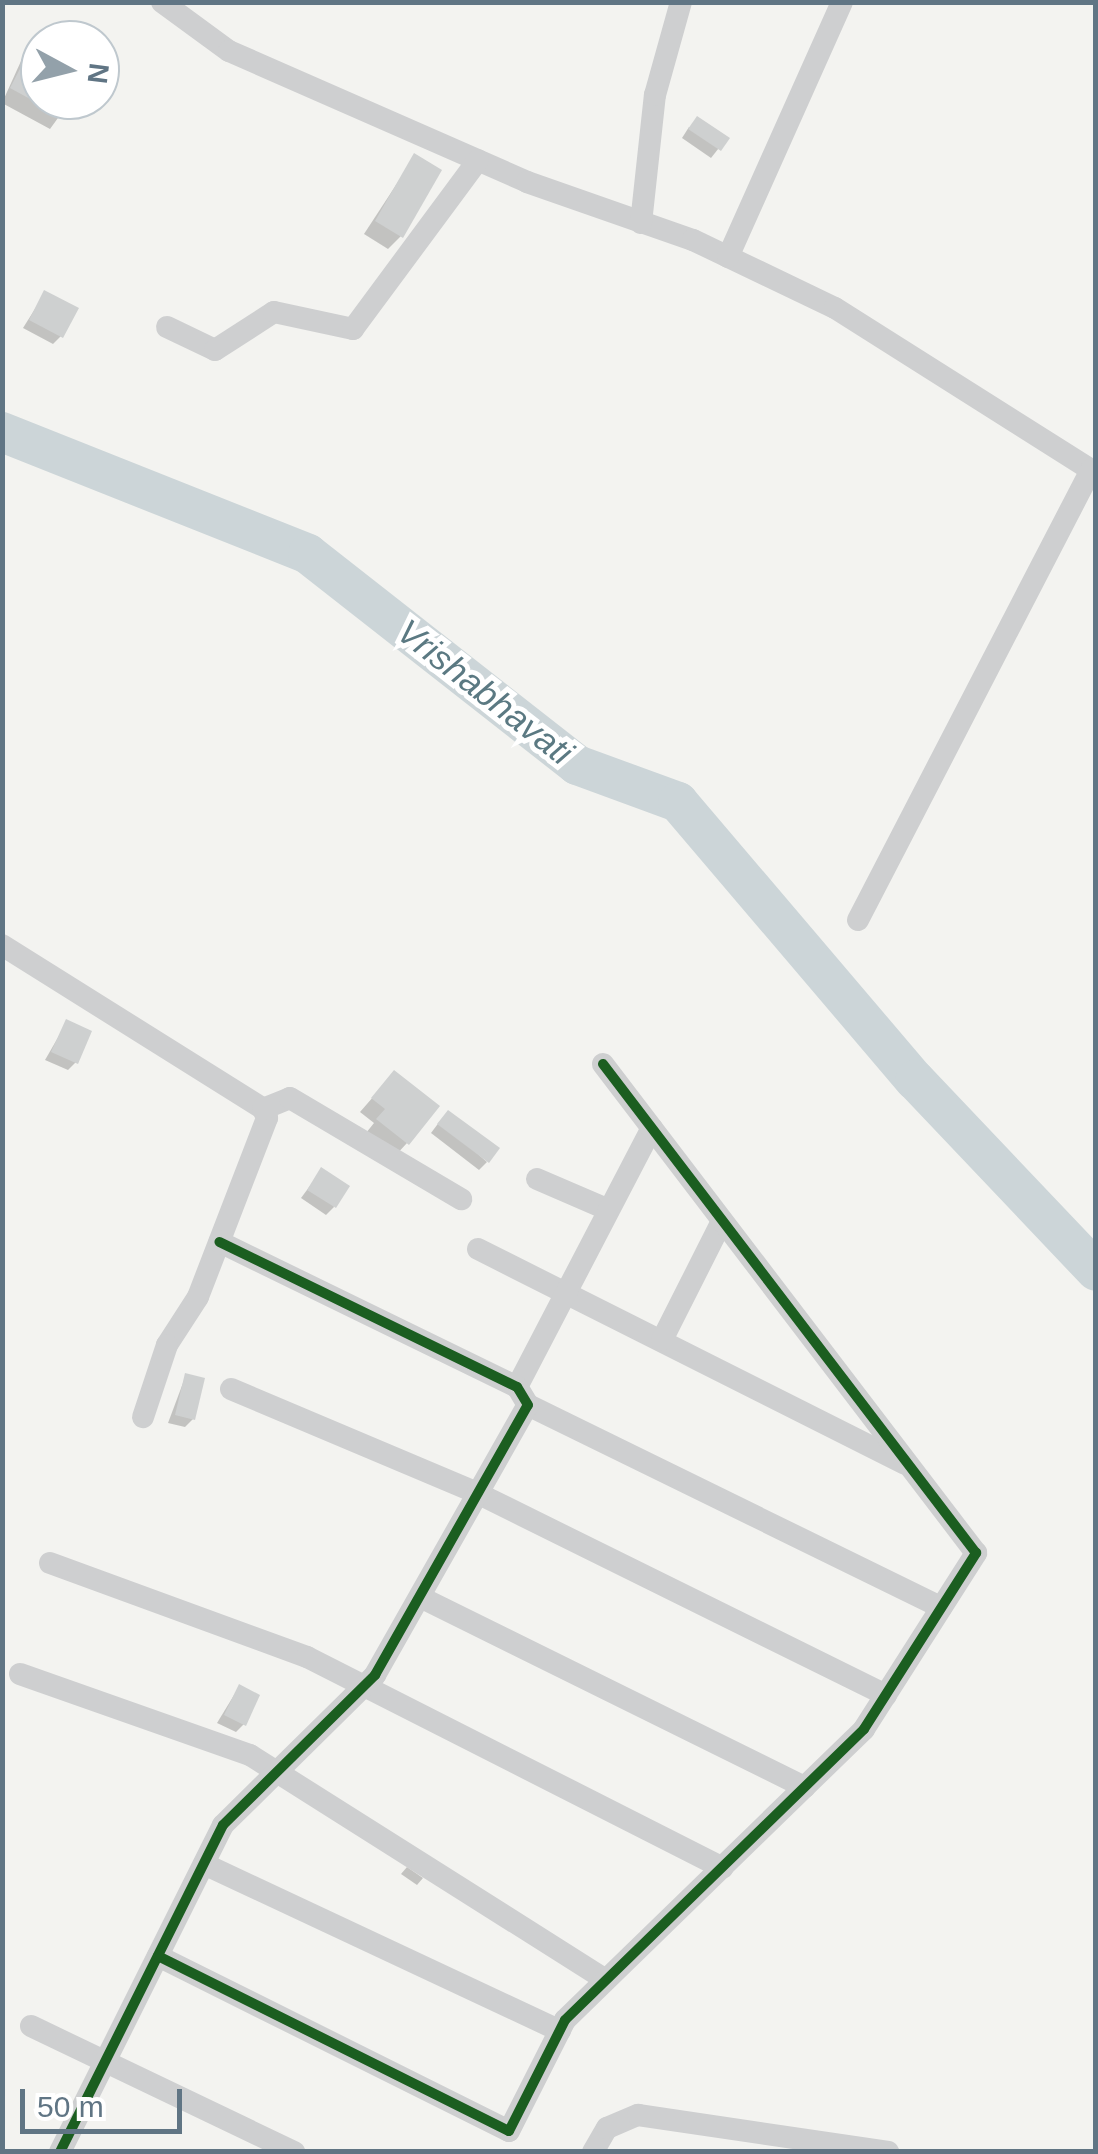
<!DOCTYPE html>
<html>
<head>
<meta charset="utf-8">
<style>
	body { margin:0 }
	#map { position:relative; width:1098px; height:2154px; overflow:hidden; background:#f3f3f0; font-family:Arial,sans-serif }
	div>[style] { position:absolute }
	.shadow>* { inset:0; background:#0003 }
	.river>* { height:40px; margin:-20px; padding:0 20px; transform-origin:20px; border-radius:20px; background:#ccd5d8 }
	.building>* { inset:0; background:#ced0d0 }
	.minor>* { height:22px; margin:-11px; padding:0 11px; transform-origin:11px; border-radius:11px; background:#cecfd0 }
	.cycleway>* { height:10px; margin:-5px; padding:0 5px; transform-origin:5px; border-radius:5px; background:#1b5e20 }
	span { translate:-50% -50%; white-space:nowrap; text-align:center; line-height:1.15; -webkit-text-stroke:10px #fff; paint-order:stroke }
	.water-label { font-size:35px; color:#5b7982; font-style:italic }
	.frame { position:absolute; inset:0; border:5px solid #607584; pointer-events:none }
	.north { position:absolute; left:20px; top:20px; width:100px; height:100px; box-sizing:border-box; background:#fff; border:2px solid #bfc8ce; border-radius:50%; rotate:97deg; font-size:28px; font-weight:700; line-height:40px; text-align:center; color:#607584 }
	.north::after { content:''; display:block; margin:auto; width:35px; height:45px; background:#93a1aa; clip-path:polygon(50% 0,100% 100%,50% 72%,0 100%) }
	.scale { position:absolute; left:20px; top:2089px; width:162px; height:45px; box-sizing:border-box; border:5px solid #607584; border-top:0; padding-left:12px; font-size:30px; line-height:35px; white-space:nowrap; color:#607584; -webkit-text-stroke:8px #fff; paint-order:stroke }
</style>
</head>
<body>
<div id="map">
	<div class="shadow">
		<div style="clip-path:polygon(38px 37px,44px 40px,40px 100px,71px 100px,50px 129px,2px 103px,26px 50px)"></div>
		<div style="clip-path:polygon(689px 127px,726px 139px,711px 158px,682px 138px)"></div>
		<div style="clip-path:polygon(415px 156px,401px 236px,388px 249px,364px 234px)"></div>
		<div style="clip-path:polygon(45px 293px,61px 336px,53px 344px,23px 328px)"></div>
		<div style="clip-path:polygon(67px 1022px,76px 1062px,68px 1070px,45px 1060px)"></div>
		<div style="clip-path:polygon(394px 1073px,407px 1143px,395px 1156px,366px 1133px,374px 1123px,360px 1112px)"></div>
		<div style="clip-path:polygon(440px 1121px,487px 1162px,479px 1170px,431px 1133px)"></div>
		<div style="clip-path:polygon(321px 1171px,334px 1207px,326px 1215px,301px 1198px)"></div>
		<div style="clip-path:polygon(186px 1375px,193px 1419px,185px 1427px,168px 1423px)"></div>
		<div style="clip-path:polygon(239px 1687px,244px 1724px,236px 1732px,217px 1723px)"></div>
		<div style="clip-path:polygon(407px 1867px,423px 1878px,417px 1885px,401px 1874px)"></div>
	</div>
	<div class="river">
		<div style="left:2px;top:432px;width:329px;rotate:21.7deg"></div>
		<div style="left:308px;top:554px;width:342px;rotate:38.1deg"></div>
		<div style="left:577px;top:765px;width:108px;rotate:20.1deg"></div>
		<div style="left:678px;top:802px;width:365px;rotate:49.6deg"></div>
		<div style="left:915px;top:1080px;width:263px;rotate:46.5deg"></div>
	</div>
	<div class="building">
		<div style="clip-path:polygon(38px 34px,49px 40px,40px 40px,40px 100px,74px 100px,65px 118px,10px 88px)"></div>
		<div style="clip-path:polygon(697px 116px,730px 138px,721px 151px,688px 129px)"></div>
		<div style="clip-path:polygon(414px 153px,442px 170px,403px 238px,375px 221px)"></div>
		<div style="clip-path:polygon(44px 290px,79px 308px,63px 338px,29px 320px)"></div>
		<div style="clip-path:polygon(66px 1019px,92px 1031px,78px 1064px,51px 1052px)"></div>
		<div style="clip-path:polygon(394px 1070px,440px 1106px,409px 1145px,376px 1119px,385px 1109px,371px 1098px)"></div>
		<div style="clip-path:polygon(448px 1110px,500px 1148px,489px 1163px,437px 1124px)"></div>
		<div style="clip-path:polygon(321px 1167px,350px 1186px,336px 1208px,307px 1190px)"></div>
		<div style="clip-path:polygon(185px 1373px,205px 1378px,195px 1420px,175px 1415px)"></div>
		<div style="clip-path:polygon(239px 1684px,260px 1695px,246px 1726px,224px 1715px)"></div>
	</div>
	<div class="minor">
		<div style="left:162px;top:2px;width:83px;rotate:36.2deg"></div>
		<div style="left:229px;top:51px;width:326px;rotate:23.7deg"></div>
		<div style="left:527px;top:182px;width:176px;rotate:19.3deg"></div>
		<div style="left:693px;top:240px;width:157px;rotate:25.6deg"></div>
		<div style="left:835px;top:308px;width:309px;rotate:32.3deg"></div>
		<div style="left:641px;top:223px;width:129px;rotate:-83.8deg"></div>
		<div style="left:655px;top:95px;width:97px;rotate:-74.4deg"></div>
		<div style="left:728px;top:257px;width:279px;rotate:-65.9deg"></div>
		<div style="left:167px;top:327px;width:53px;rotate:25.6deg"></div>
		<div style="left:215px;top:350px;width:70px;rotate:-32.8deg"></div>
		<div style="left:274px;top:312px;width:81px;rotate:12.1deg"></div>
		<div style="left:353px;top:329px;width:210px;rotate:-53.5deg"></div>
		<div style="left:858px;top:920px;width:507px;rotate:-62.63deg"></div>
		<div style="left:2px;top:945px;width:308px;rotate:32.1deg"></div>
		<div style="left:263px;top:1109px;width:10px;rotate:66deg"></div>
		<div style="left:267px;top:1118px;width:192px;rotate:111.1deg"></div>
		<div style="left:198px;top:1297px;width:57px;rotate:122.9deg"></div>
		<div style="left:167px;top:1345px;width:76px;rotate:108.4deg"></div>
		<div style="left:263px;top:1109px;width:29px;rotate:-22deg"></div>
		<div style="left:290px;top:1098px;width:199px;rotate:30.6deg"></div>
		<div style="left:537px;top:1179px;width:78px;rotate:23.3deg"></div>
		<div style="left:478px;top:1249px;width:477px;rotate:26.7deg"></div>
		<div style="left:662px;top:1340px;width:133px;rotate:-63.2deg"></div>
		<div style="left:517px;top:1387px;width:292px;rotate:-62.5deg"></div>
		<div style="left:231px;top:1389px;width:269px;rotate:22.9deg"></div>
		<div style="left:479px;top:1494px;width:454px;rotate:26.3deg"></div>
		<div style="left:528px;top:1405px;width:460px;rotate:26.1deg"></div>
		<div style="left:50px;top:1563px;width:274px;rotate:20.1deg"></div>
		<div style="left:307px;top:1657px;width:466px;rotate:26.9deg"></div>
		<div style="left:420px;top:1597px;width:429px;rotate:26.3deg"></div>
		<div style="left:20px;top:1674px;width:244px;rotate:19.4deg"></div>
		<div style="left:250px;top:1755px;width:421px;rotate:32.3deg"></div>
		<div style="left:204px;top:1864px;width:393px;rotate:25.1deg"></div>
		<div style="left:158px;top:1956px;width:392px;rotate:26.5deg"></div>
		<div style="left:509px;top:2131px;width:124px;rotate:-63.2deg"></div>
		<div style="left:565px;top:2020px;width:417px;rotate:-44.2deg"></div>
		<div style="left:864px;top:1729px;width:209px;rotate:-57.5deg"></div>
		<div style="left:976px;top:1553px;width:615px;rotate:-127.34deg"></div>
		<div style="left:31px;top:2026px;width:292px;rotate:25.6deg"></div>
		<div style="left:60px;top:2152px;width:365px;rotate:-63.5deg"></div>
		<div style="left:223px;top:1825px;width:214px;rotate:-44.6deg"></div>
		<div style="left:375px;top:1675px;width:310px;rotate:-60.5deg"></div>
		<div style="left:528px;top:1405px;width:21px;rotate:-121deg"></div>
		<div style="left:517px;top:1387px;width:331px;rotate:-154deg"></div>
		<div style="left:593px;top:2152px;width:28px;rotate:-60deg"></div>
		<div style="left:607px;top:2128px;width:34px;rotate:-23deg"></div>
		<div style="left:638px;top:2115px;width:253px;rotate:8.4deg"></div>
	</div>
	<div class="cycleway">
		<div style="left:158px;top:1956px;width:392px;rotate:26.5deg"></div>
		<div style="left:509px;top:2131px;width:124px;rotate:-63.2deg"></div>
		<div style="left:565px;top:2020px;width:417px;rotate:-44.2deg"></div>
		<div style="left:864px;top:1729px;width:209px;rotate:-57.5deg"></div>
		<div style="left:976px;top:1553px;width:615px;rotate:-127.34deg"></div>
		<div style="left:60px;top:2152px;width:365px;rotate:-63.5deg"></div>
		<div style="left:223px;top:1825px;width:214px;rotate:-44.6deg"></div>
		<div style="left:375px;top:1675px;width:310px;rotate:-60.5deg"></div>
		<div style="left:528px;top:1405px;width:21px;rotate:-121deg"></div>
		<div style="left:517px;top:1387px;width:331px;rotate:-154deg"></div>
	</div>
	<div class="water-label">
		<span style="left:485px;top:692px;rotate:38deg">Vrishabhavati</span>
	</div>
	<div class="frame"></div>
	<div class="north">N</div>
	<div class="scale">50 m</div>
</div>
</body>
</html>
